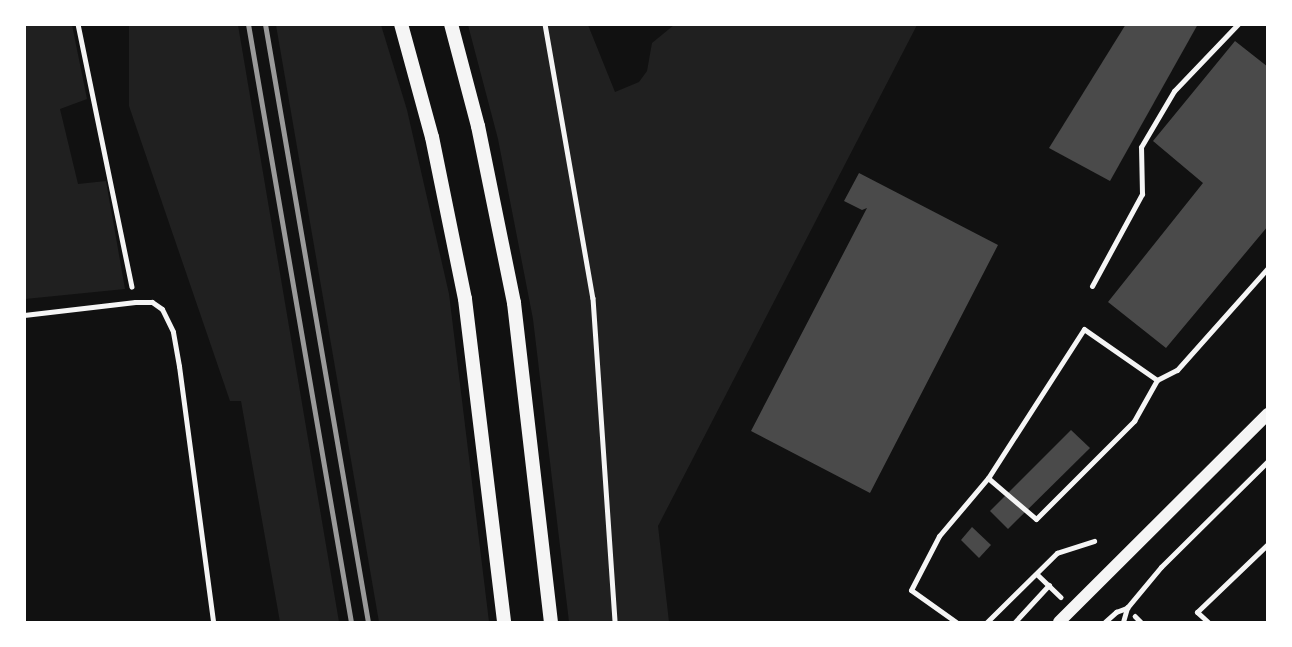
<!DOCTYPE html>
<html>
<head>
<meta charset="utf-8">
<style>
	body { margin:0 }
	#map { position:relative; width:1292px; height:647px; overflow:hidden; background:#111; font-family:"PT Sans Narrow",sans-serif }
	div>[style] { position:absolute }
	.green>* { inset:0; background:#202020 }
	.building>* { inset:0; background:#4a4a4a }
	.path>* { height:4.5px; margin:-2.25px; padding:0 2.25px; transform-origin:2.25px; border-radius:2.25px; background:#f5f5f5 }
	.service>* { height:5px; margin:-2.5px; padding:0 2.5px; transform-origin:2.5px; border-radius:2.5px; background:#f5f5f5 }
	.tertiary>* { height:12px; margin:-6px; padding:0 6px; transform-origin:6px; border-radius:6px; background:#f5f5f5 }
	.secondary>* { height:14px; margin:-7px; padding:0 7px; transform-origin:7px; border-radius:7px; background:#f5f5f5 }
	.rail>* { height:5px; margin:-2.5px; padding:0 2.5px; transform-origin:2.5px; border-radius:2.5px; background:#9a9a9a }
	span { translate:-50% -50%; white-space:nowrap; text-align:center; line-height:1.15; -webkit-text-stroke:5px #fff; paint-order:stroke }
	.frame { position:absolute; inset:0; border:26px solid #fff; pointer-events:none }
</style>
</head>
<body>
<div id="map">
	<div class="green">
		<div style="clip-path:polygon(24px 25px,72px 25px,87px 99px,60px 109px,78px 184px,106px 181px,125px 289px,25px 299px)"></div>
		<div style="clip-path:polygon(129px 25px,238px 25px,339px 622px,280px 622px,241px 401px,230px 401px,129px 106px)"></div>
		<div style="clip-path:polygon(276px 25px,381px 25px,407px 110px,449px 294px,489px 622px,379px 622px)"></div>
		<div style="clip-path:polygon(468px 25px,588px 25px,615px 92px,639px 82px,647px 71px,652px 43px,674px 25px,917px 25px,658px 526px,669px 622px,569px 622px,533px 319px,498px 139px)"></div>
	</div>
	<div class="building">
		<div style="clip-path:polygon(1126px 24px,1198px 24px,1110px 181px,1049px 148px)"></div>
		<div style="clip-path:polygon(1235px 41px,1268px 67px,1268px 226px,1166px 348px,1108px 302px,1203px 183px,1153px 141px)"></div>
		<div style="clip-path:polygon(859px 173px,998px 245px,870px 493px,751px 431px,867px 208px,862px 210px,844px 201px)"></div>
		<div style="clip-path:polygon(1071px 430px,1090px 448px,1008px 529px,990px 511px)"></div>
		<div style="clip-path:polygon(972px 527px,991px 545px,979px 558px,961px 540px)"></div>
	</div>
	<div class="path">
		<div style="left:78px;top:24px;width:268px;rotate:78.4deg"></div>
		<div style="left:545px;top:24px;width:278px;rotate:80.1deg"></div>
		<div style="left:593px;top:298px;width:325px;rotate:86.1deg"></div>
		<div style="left:1037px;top:574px;width:33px;rotate:44deg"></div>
		<div style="left:1135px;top:616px;width:8px;rotate:45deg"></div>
		<div style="left:987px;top:622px;width:98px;rotate:-44.6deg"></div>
		<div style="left:1057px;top:553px;width:39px;rotate:-18deg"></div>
		<div style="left:1015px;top:622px;width:50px;rotate:-47.4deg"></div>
		<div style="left:1105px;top:622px;width:15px;rotate:-42deg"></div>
		<div style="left:1116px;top:612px;width:12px;rotate:-20deg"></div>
		<div style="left:1123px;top:622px;width:15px;rotate:-74deg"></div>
		<div style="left:1127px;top:608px;width:53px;rotate:-50.3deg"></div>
		<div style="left:1161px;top:567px;width:151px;rotate:-44.7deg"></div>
	</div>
	<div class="service">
		<div style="left:1092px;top:286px;width:105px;rotate:-61.5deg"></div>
		<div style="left:1142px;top:194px;width:47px;rotate:-91.2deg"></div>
		<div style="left:1141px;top:147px;width:65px;rotate:-59.5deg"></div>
		<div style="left:1174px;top:91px;width:93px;rotate:-46.3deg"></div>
		<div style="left:24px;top:315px;width:112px;rotate:-6.7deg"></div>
		<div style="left:135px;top:302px;width:17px"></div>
		<div style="left:152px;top:302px;width:12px;rotate:35deg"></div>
		<div style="left:162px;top:309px;width:25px;rotate:64deg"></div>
		<div style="left:173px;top:332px;width:35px;rotate:80deg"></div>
		<div style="left:179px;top:366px;width:258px;rotate:82.4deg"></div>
		<div style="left:1157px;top:380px;width:89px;rotate:-145.1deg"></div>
		<div style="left:1084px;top:329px;width:177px;rotate:122.8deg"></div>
		<div style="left:988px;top:478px;width:63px;rotate:40.5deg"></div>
		<div style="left:1036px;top:519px;width:139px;rotate:-45deg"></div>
		<div style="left:1134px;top:421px;width:47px;rotate:-60.7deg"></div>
		<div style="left:1157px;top:380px;width:22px;rotate:-27deg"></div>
		<div style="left:1177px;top:370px;width:137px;rotate:-48.3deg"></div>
		<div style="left:956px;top:622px;width:55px;rotate:-144.6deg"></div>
		<div style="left:911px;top:590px;width:61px;rotate:-62.6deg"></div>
		<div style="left:939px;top:536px;width:76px;rotate:-49.8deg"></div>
		<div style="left:1208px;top:622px;width:15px;rotate:-138deg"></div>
		<div style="left:1197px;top:612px;width:98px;rotate:-43.8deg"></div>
	</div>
	<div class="tertiary">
		<div style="left:1059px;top:622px;width:295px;rotate:-44.9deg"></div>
	</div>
	<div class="secondary">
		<div style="left:401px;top:24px;width:117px;rotate:74.7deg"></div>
		<div style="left:432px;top:137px;width:165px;rotate:78.5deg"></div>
		<div style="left:465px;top:299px;width:325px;rotate:83.1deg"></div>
		<div style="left:451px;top:24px;width:106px;rotate:75.2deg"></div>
		<div style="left:478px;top:126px;width:181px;rotate:78.5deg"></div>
		<div style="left:514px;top:303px;width:321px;rotate:83.4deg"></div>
	</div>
	<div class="rail">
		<div style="left:248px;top:24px;width:607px;rotate:80.23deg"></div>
		<div style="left:265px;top:24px;width:607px;rotate:80.23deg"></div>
	</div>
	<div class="frame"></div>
</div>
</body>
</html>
